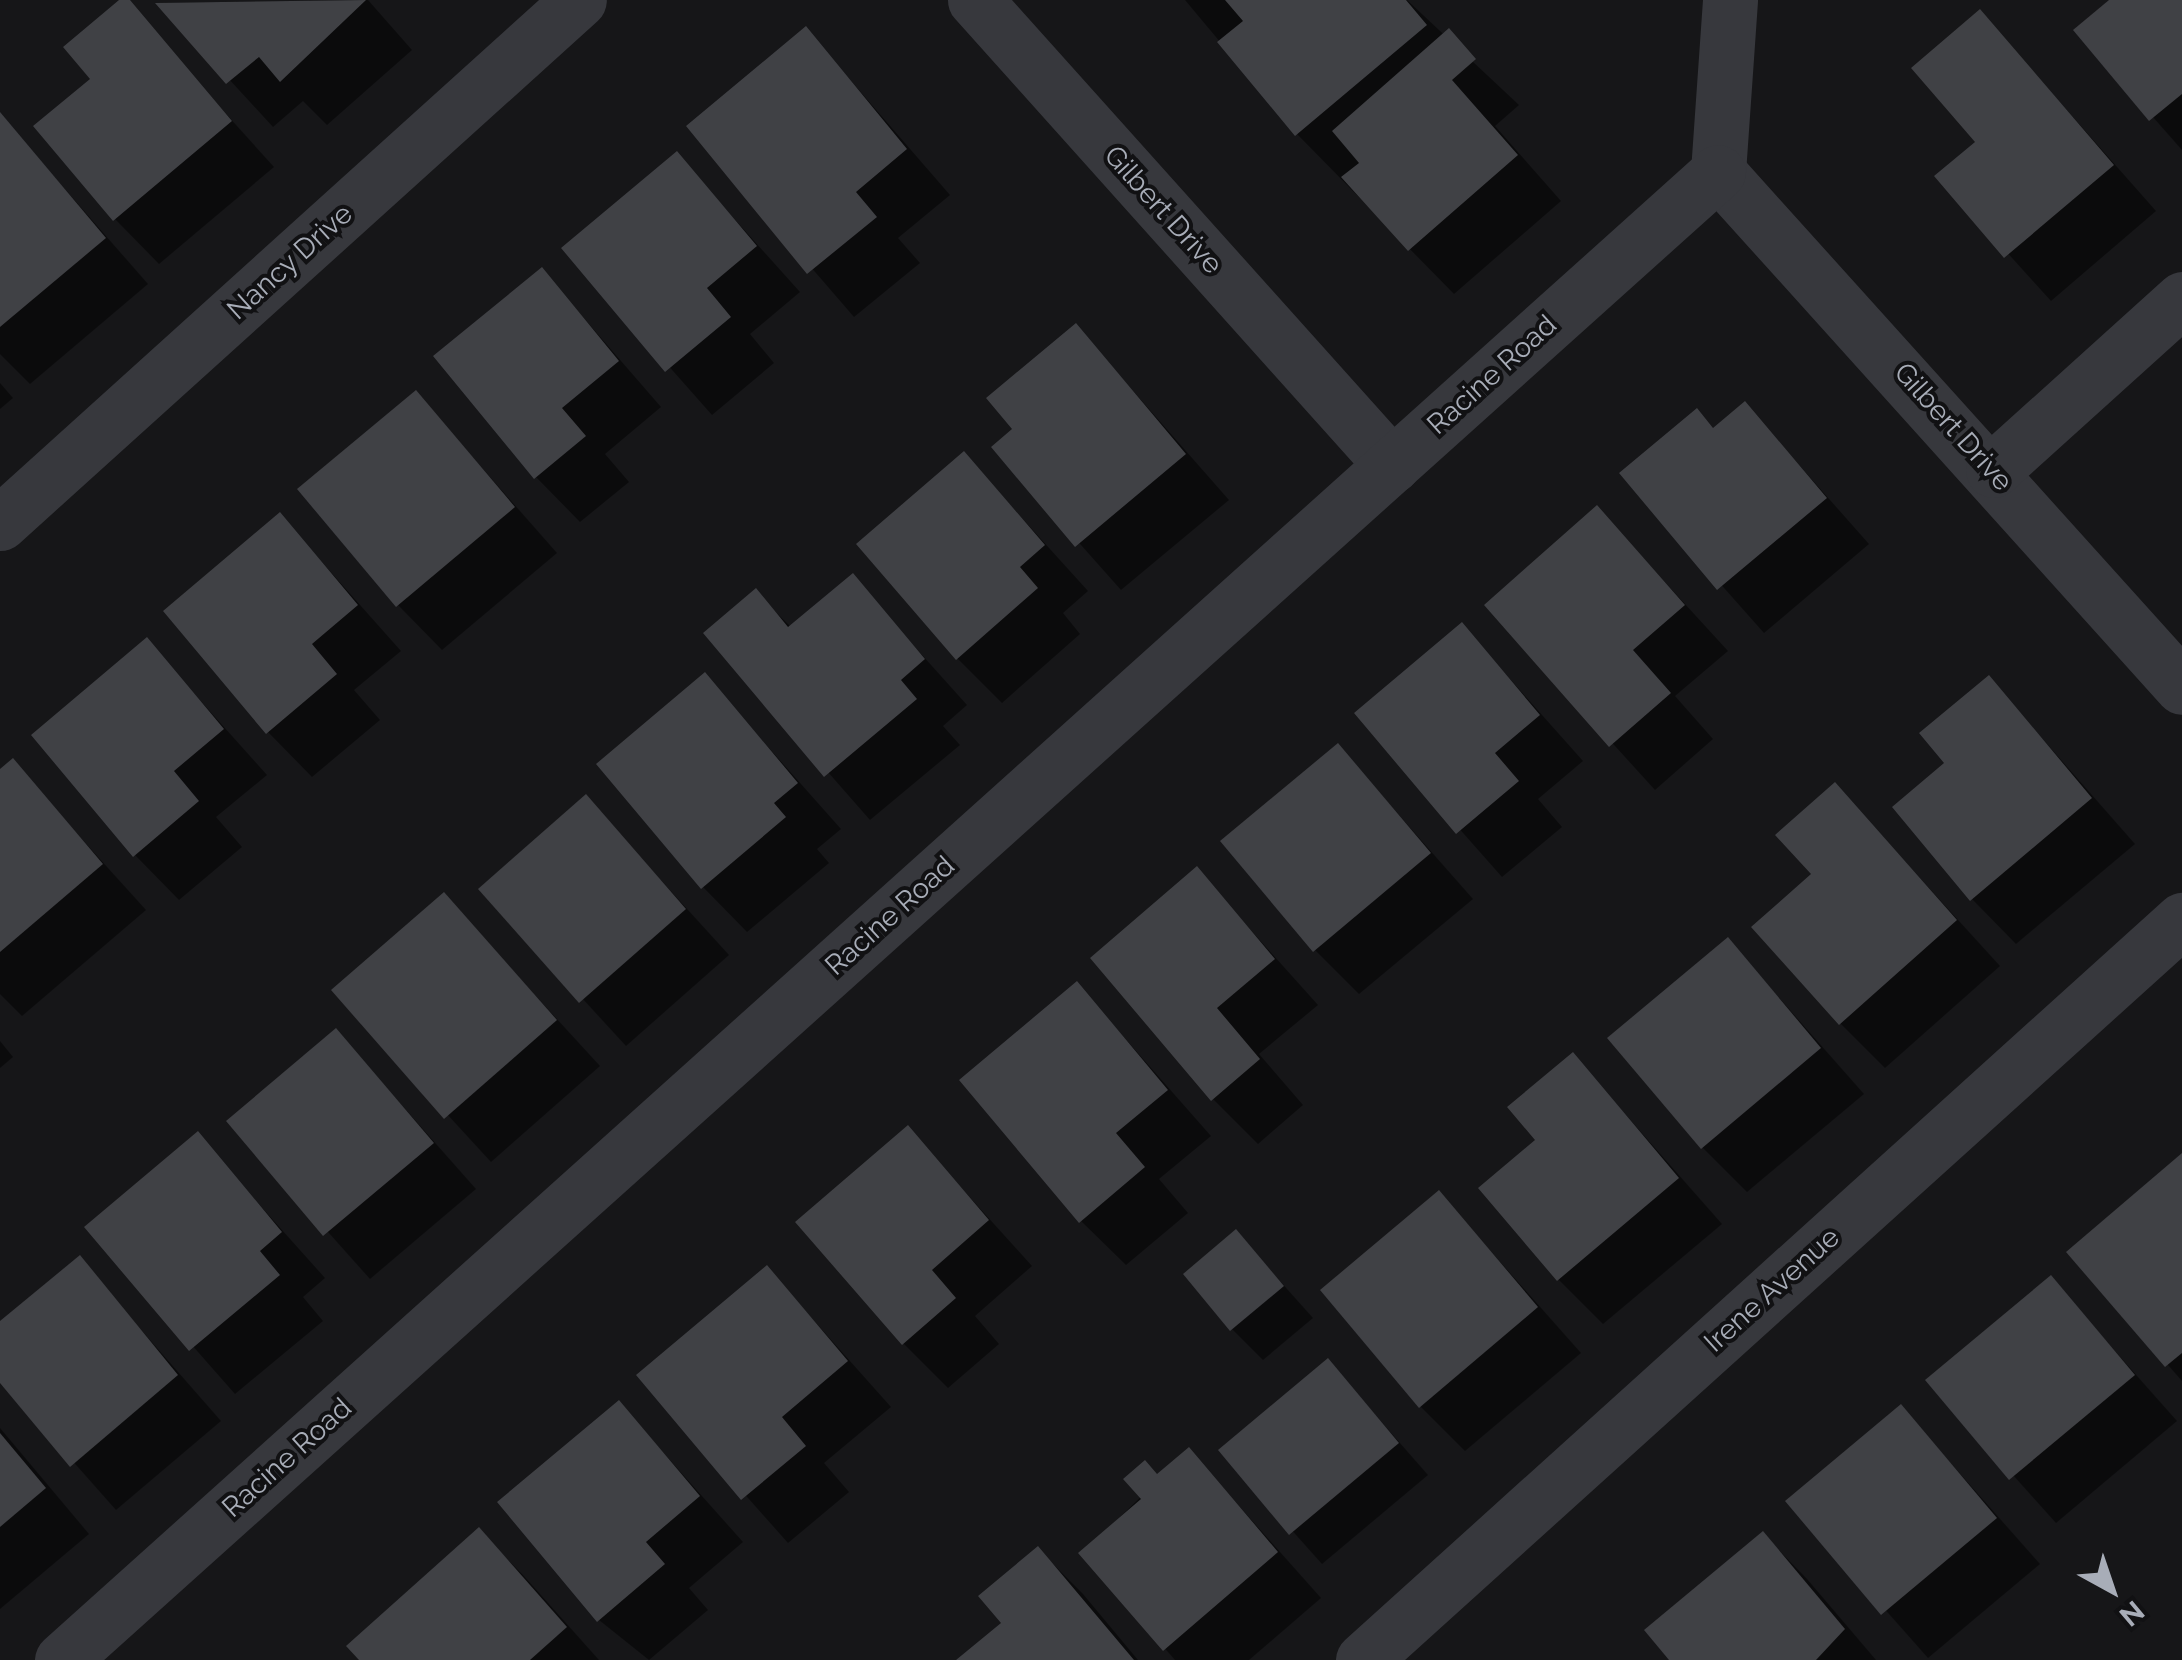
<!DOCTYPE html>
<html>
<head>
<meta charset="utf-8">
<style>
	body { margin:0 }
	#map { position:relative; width:2182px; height:1660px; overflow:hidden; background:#161618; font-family:Raleway,sans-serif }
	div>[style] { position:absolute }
	.shadow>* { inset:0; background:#0007 }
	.building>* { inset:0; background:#404145 }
	.street>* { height:55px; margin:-27.5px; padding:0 27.5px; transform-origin:27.5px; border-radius:27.5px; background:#37383d }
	span { translate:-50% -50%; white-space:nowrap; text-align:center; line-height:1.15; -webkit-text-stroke:8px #111113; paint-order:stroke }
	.street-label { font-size:28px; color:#a8adb8 }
	.north { position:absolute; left:2062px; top:1540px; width:100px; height:100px; -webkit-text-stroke:8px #111113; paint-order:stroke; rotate:140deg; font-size:28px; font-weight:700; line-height:40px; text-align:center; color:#a8adb8 }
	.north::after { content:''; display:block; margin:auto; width:35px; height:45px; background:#a8adb8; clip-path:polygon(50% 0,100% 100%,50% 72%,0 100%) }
</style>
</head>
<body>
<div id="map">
	<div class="shadow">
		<div style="clip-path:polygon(123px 0,274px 167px,159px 264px,115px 219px,93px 79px)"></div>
		<div style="clip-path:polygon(368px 0,412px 50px,327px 125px,303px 101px,273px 127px,159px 3px)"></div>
		<div style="clip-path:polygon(1185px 0,1407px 0,1519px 105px,1495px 126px,1561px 201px,1454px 294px,1297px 134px)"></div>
		<div style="clip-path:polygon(2113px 0,2182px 0,2182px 150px,2077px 31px)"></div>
		<div style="clip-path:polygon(1980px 12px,2156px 211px,2051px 301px,1938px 176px,1978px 142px)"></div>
		<div style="clip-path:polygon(806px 29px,950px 195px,898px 238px,920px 263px,854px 317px,689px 126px)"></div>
		<div style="clip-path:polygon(0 115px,148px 284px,30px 384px,0 354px)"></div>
		<div style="clip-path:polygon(677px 155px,800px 292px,750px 334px,774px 363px,712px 415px,565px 249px)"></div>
		<div style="clip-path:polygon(542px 270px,661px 407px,605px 454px,629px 482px,580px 522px,536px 477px)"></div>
		<div style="clip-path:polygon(1076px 326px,1229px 500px,1121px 590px,994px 447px,1015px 429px)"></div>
		<div style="clip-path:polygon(0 383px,13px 398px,0 409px)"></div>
		<div style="clip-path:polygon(416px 393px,557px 553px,442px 650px,398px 605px)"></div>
		<div style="clip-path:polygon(1745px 404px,1869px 544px,1764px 633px,1623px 474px,1715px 430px)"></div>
		<div style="clip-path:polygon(964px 454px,1088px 591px,1063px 613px,1080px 634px,1002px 703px,957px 658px)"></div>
		<div style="clip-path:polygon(1597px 508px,1728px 651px,1675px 696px,1713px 739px,1655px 790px,1487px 605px)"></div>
		<div style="clip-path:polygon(280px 515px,401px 651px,354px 690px,380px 720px,312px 777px,268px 732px)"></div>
		<div style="clip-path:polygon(852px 577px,967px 705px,943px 726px,960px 745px,870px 820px,706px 633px,755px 592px,792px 628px)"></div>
		<div style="clip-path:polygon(1462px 625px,1583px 761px,1538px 799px,1562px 827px,1502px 877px,1357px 713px)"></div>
		<div style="clip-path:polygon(147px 641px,267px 775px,216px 817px,242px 847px,179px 900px,135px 855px)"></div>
		<div style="clip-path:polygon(705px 676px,841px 829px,817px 849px,829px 863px,747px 932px,703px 887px)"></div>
		<div style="clip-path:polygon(1989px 678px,2135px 844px,2016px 944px,1972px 899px)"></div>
		<div style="clip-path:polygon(1338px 746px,1473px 899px,1359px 994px,1315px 950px)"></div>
		<div style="clip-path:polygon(12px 762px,146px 910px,22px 1016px,0 994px,0 773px)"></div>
		<div style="clip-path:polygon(1835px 785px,2000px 966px,1885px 1068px,1840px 1023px,1814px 874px)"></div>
		<div style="clip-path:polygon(586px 798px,729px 955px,626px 1046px,482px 889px)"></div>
		<div style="clip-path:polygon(1197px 870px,1318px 1005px,1259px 1054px,1303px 1105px,1258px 1144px,1213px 1099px)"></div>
		<div style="clip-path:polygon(443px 895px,600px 1066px,491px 1162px,334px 991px)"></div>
		<div style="clip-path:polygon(1728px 940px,1864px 1094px,1747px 1192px,1702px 1147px)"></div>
		<div style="clip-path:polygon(1077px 984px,1211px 1136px,1159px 1179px,1188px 1213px,1126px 1265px,1081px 1221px)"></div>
		<div style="clip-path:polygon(336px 1031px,476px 1189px,370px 1279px,230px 1122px)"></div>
		<div style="clip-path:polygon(0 1041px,13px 1057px,0 1068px)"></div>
		<div style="clip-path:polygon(1573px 1055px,1722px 1224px,1603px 1324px,1558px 1279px)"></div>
		<div style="clip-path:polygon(908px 1129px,1032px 1266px,975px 1316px,999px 1344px,948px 1388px,903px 1343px)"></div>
		<div style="clip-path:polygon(197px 1135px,325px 1278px,303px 1297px,323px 1321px,235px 1394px,88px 1227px)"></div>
		<div style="clip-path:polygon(2182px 1156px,2182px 1381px,2069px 1252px)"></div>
		<div style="clip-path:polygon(1439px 1193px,1581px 1353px,1465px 1451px,1420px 1406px)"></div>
		<div style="clip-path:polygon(1236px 1232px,1313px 1318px,1263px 1360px,1232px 1329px)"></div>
		<div style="clip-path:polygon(79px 1259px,221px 1421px,116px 1510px,0 1379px,0 1324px)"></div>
		<div style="clip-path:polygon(767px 1268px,891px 1407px,824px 1463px,849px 1492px,788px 1543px,639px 1375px)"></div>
		<div style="clip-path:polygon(2051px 1279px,2177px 1421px,2056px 1523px,1929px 1381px)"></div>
		<div style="clip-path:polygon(1328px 1361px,1428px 1475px,1322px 1564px,1221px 1451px)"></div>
		<div style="clip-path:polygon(619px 1403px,743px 1542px,689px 1588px,708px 1610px,649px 1660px,599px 1620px)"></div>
		<div style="clip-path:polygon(1901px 1407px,2040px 1564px,1928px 1658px,1789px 1501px)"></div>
		<div style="clip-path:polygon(0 1428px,89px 1534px,0 1609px)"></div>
		<div style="clip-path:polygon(1189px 1450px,1321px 1598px,1249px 1660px,1175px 1660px,1082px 1554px)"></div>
		<div style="clip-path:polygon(479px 1531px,523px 1575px,599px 1660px,362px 1660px)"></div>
		<div style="clip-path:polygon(1763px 1534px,1807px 1579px,1876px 1660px,1672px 1660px)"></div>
		<div style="clip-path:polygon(1038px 1549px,1083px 1594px,1138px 1660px,960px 1660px,1004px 1623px)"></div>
	</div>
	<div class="building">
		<div style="clip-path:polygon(119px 0,130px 0,232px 121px,113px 221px,33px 126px,90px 79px,63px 47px)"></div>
		<div style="clip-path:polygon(366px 0,280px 82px,259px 57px,226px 84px,155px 3px)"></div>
		<div style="clip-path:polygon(1225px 0,1406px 0,1427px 25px,1295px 136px,1217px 42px,1243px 21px)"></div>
		<div style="clip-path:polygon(2109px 0,2182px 0,2182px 94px,2149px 121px,2073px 30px)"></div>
		<div style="clip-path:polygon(1980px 9px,2114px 165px,2004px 258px,1934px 176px,1975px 142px,1911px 68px)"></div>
		<div style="clip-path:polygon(806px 26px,907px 149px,856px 192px,877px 217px,807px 274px,686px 126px)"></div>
		<div style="clip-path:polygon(1449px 28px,1476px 59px,1452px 80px,1518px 155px,1408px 251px,1341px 177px,1359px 163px,1332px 131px)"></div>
		<div style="clip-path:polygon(0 112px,106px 238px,0 327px)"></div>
		<div style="clip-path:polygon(677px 151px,757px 246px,707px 288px,731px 317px,665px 372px,561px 248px)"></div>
		<div style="clip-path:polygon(542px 267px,619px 361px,562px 408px,586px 436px,534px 479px,433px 356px)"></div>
		<div style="clip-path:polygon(1076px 323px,1186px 454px,1075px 547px,991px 447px,1012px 429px,986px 398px)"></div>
		<div style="clip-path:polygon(416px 390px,515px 507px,396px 607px,297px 489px)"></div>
		<div style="clip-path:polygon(1745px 401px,1827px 498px,1717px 590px,1619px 473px,1697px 408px,1713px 428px)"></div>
		<div style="clip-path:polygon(964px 451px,1045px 545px,1020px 567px,1038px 588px,956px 660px,856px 544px)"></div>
		<div style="clip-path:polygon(1597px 505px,1685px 605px,1633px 650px,1671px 693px,1609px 747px,1484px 605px)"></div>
		<div style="clip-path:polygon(280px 512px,358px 605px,312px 644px,337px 674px,266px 734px,163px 611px)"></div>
		<div style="clip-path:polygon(853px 573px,925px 659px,901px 680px,917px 699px,824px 777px,703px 633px,756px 588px,788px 627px)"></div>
		<div style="clip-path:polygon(1462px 622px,1540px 715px,1495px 753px,1519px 781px,1456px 834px,1354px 713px)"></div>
		<div style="clip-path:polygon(147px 637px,224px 729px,174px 771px,199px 801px,133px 857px,31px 735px)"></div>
		<div style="clip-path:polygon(705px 672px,798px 783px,774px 803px,786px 817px,701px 889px,596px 764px)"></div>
		<div style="clip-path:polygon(1989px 675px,2092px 798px,1970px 901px,1892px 807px,1944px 763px,1919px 733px)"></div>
		<div style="clip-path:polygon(1338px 743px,1431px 853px,1313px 952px,1220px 841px)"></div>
		<div style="clip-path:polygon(13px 758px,103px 864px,0 952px,0 769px)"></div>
		<div style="clip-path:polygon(1835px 782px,1957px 920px,1839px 1025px,1751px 927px,1811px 874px,1775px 835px)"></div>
		<div style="clip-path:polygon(586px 794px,686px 909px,579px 1003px,478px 889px)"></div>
		<div style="clip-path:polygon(1197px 866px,1275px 959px,1217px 1008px,1260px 1059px,1211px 1101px,1090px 958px)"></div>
		<div style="clip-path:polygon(444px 892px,557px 1020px,444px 1119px,331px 990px)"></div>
		<div style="clip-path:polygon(1728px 937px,1821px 1048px,1701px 1149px,1607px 1038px)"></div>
		<div style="clip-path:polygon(1077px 981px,1168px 1090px,1116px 1133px,1145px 1167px,1079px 1223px,959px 1080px)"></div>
		<div style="clip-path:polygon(336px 1028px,434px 1143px,323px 1236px,226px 1121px)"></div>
		<div style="clip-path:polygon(1573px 1052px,1679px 1178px,1557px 1281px,1478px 1188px,1535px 1140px,1507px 1107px)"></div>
		<div style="clip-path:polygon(908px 1125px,989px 1220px,932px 1270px,956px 1298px,902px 1345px,795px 1222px)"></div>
		<div style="clip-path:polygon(198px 1131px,282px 1232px,260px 1251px,280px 1275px,189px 1351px,84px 1227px)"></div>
		<div style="clip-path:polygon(2182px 1153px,2182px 1353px,2165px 1367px,2066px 1252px)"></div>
		<div style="clip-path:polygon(1439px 1190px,1538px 1307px,1419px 1408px,1320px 1290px)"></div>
		<div style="clip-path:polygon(1236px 1229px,1284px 1286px,1230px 1331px,1183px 1274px)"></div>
		<div style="clip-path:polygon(80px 1255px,178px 1375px,70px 1467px,0 1383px,0 1321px)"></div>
		<div style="clip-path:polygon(767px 1265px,848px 1361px,782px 1417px,806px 1446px,741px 1500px,636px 1375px)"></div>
		<div style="clip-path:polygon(2051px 1275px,2135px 1375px,2009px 1480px,1925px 1380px)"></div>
		<div style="clip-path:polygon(1328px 1358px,1399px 1443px,1289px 1535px,1218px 1450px)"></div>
		<div style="clip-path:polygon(619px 1400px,700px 1496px,646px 1542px,665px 1564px,597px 1622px,497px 1502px)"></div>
		<div style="clip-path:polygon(1901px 1404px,1997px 1518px,1881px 1615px,1785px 1501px)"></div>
		<div style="clip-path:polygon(0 1433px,46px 1488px,0 1527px)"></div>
		<div style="clip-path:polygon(1189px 1447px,1278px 1552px,1163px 1651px,1078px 1553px,1141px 1499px,1123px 1479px,1145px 1460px,1157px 1474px)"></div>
		<div style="clip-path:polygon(479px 1527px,567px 1627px,530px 1660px,359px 1660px,346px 1646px)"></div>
		<div style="clip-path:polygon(1763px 1531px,1845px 1629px,1816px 1660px,1669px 1660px,1644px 1630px)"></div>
		<div style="clip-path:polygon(1038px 1546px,1134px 1660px,956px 1660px,1001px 1623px,978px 1596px)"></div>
	</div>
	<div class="street">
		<div style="left:975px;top:0;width:625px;rotate:48.12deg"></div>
		<div style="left:1718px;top:172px;width:693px;rotate:47.98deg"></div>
		<div style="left:1718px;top:172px;width:172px;rotate:-86deg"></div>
		<div style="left:1993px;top:470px;width:255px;rotate:-42.1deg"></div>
		<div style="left:0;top:523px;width:780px;rotate:-42.09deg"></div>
		<div style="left:62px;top:1660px;width:2226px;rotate:-41.94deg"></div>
		<div style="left:1363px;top:1660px;width:1104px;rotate:-42.1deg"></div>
	</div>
	<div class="street-label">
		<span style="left:1163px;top:210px;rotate:48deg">Gilbert Drive</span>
		<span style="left:290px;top:262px;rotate:-42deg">Nancy Drive</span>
		<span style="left:1492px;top:375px;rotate:-42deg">Racine Road</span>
		<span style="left:1953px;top:427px;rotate:48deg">Gilbert Drive</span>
		<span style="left:890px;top:916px;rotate:-42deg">Racine Road</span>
		<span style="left:1772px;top:1290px;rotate:-42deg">Irene Avenue</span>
		<span style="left:287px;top:1458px;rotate:-42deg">Racine Road</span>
	</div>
	<div class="north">N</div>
</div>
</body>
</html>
